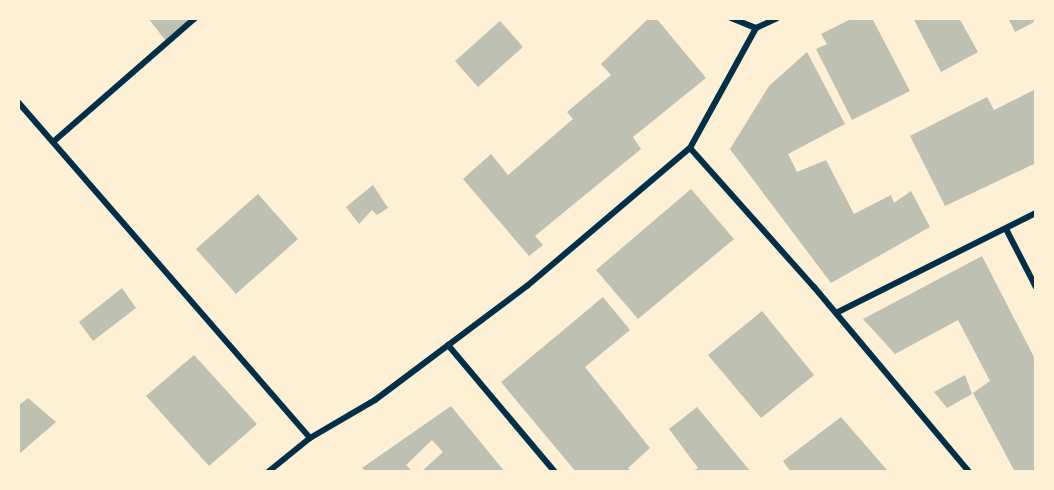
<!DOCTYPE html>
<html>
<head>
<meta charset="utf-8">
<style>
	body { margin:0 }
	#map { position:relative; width:1054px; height:490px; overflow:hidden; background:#fdf0d5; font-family:"PT Sans",sans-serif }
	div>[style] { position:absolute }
	.building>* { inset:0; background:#bec0b2 }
	.minor>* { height:6px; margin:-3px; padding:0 3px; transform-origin:3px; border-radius:3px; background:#003049 }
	span { translate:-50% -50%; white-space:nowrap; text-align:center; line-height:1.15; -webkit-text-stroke:6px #fdf0d5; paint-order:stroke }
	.frame { position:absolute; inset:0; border:20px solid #fdf0d5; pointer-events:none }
</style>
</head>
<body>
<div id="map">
	<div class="building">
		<div style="clip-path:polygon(148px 18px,192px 18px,166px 41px)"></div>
		<div style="clip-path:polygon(649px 18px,656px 18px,706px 78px,633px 137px,641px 149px,535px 236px,543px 245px,529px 256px,463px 179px,491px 154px,508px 175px,573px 119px,567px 112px,611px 75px,601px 64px)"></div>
		<div style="clip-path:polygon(853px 18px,872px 18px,910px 91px,852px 120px,816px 49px,827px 44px,821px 34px)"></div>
		<div style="clip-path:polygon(913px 18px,959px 18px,978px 52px,941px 72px)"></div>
		<div style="clip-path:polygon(1008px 18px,1036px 18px,1036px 21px,1015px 32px)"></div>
		<div style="clip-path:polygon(500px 21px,523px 47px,478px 87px,455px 61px)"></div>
		<div style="clip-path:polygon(807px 52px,845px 124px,788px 154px,797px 172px,826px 160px,854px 214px,891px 195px,894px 203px,911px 191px,930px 227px,831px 283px,730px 149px,769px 86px)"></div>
		<div style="clip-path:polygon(1036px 89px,1036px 163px,945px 206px,910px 136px,987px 97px,994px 110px)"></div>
		<div style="clip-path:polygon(373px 185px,388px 208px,377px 215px,372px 210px,359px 224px,346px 207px)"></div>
		<div style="clip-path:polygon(691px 189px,734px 239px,638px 319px,596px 270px)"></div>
		<div style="clip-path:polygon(258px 194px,298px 239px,236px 294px,196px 249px)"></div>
		<div style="clip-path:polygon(982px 256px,1036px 361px,1036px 472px,1015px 472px,973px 393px,990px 381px,958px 320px,895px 354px,863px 319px)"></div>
		<div style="clip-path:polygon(122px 288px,136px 308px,93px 341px,79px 322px)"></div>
		<div style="clip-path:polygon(603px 297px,630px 330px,585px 367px,650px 448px,628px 468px,632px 472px,576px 472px,501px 382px)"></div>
		<div style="clip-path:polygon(762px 311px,814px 375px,761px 418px,708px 355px)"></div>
		<div style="clip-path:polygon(194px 355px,257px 424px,209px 466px,146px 396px)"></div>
		<div style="clip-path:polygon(965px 375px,972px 394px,947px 408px,934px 392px)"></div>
		<div style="clip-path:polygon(28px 398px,56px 422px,18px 455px,18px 406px)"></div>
		<div style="clip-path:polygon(451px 406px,505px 472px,421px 472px,443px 452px,432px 440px,406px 465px,413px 472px,367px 472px,362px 468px)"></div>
		<div style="clip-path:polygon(697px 407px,751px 472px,692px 472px,698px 468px,669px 429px)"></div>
		<div style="clip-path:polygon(841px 417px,887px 470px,791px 472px,783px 461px)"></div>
	</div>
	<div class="minor">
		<div style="left:731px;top:18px;width:27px;rotate:22deg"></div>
		<div style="left:18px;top:102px;width:445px;rotate:49deg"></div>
		<div style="left:53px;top:142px;width:189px;rotate:-41.1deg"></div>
		<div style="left:690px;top:148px;width:186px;rotate:48.3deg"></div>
		<div style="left:814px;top:287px;width:241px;rotate:50deg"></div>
		<div style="left:1006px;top:229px;width:65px;rotate:62.7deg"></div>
		<div style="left:836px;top:313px;width:224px;rotate:-26.6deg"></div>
		<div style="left:448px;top:345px;width:166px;rotate:49.9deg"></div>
		<div style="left:268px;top:472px;width:54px;rotate:-39deg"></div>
		<div style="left:310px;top:438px;width:75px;rotate:-30.3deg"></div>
		<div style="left:375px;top:400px;width:190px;rotate:-36.9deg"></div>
		<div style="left:527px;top:286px;width:214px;rotate:-40.3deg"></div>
		<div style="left:690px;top:148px;width:137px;rotate:-61.2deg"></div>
		<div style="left:756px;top:28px;width:23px;rotate:-25deg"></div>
	</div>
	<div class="frame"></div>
</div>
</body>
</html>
